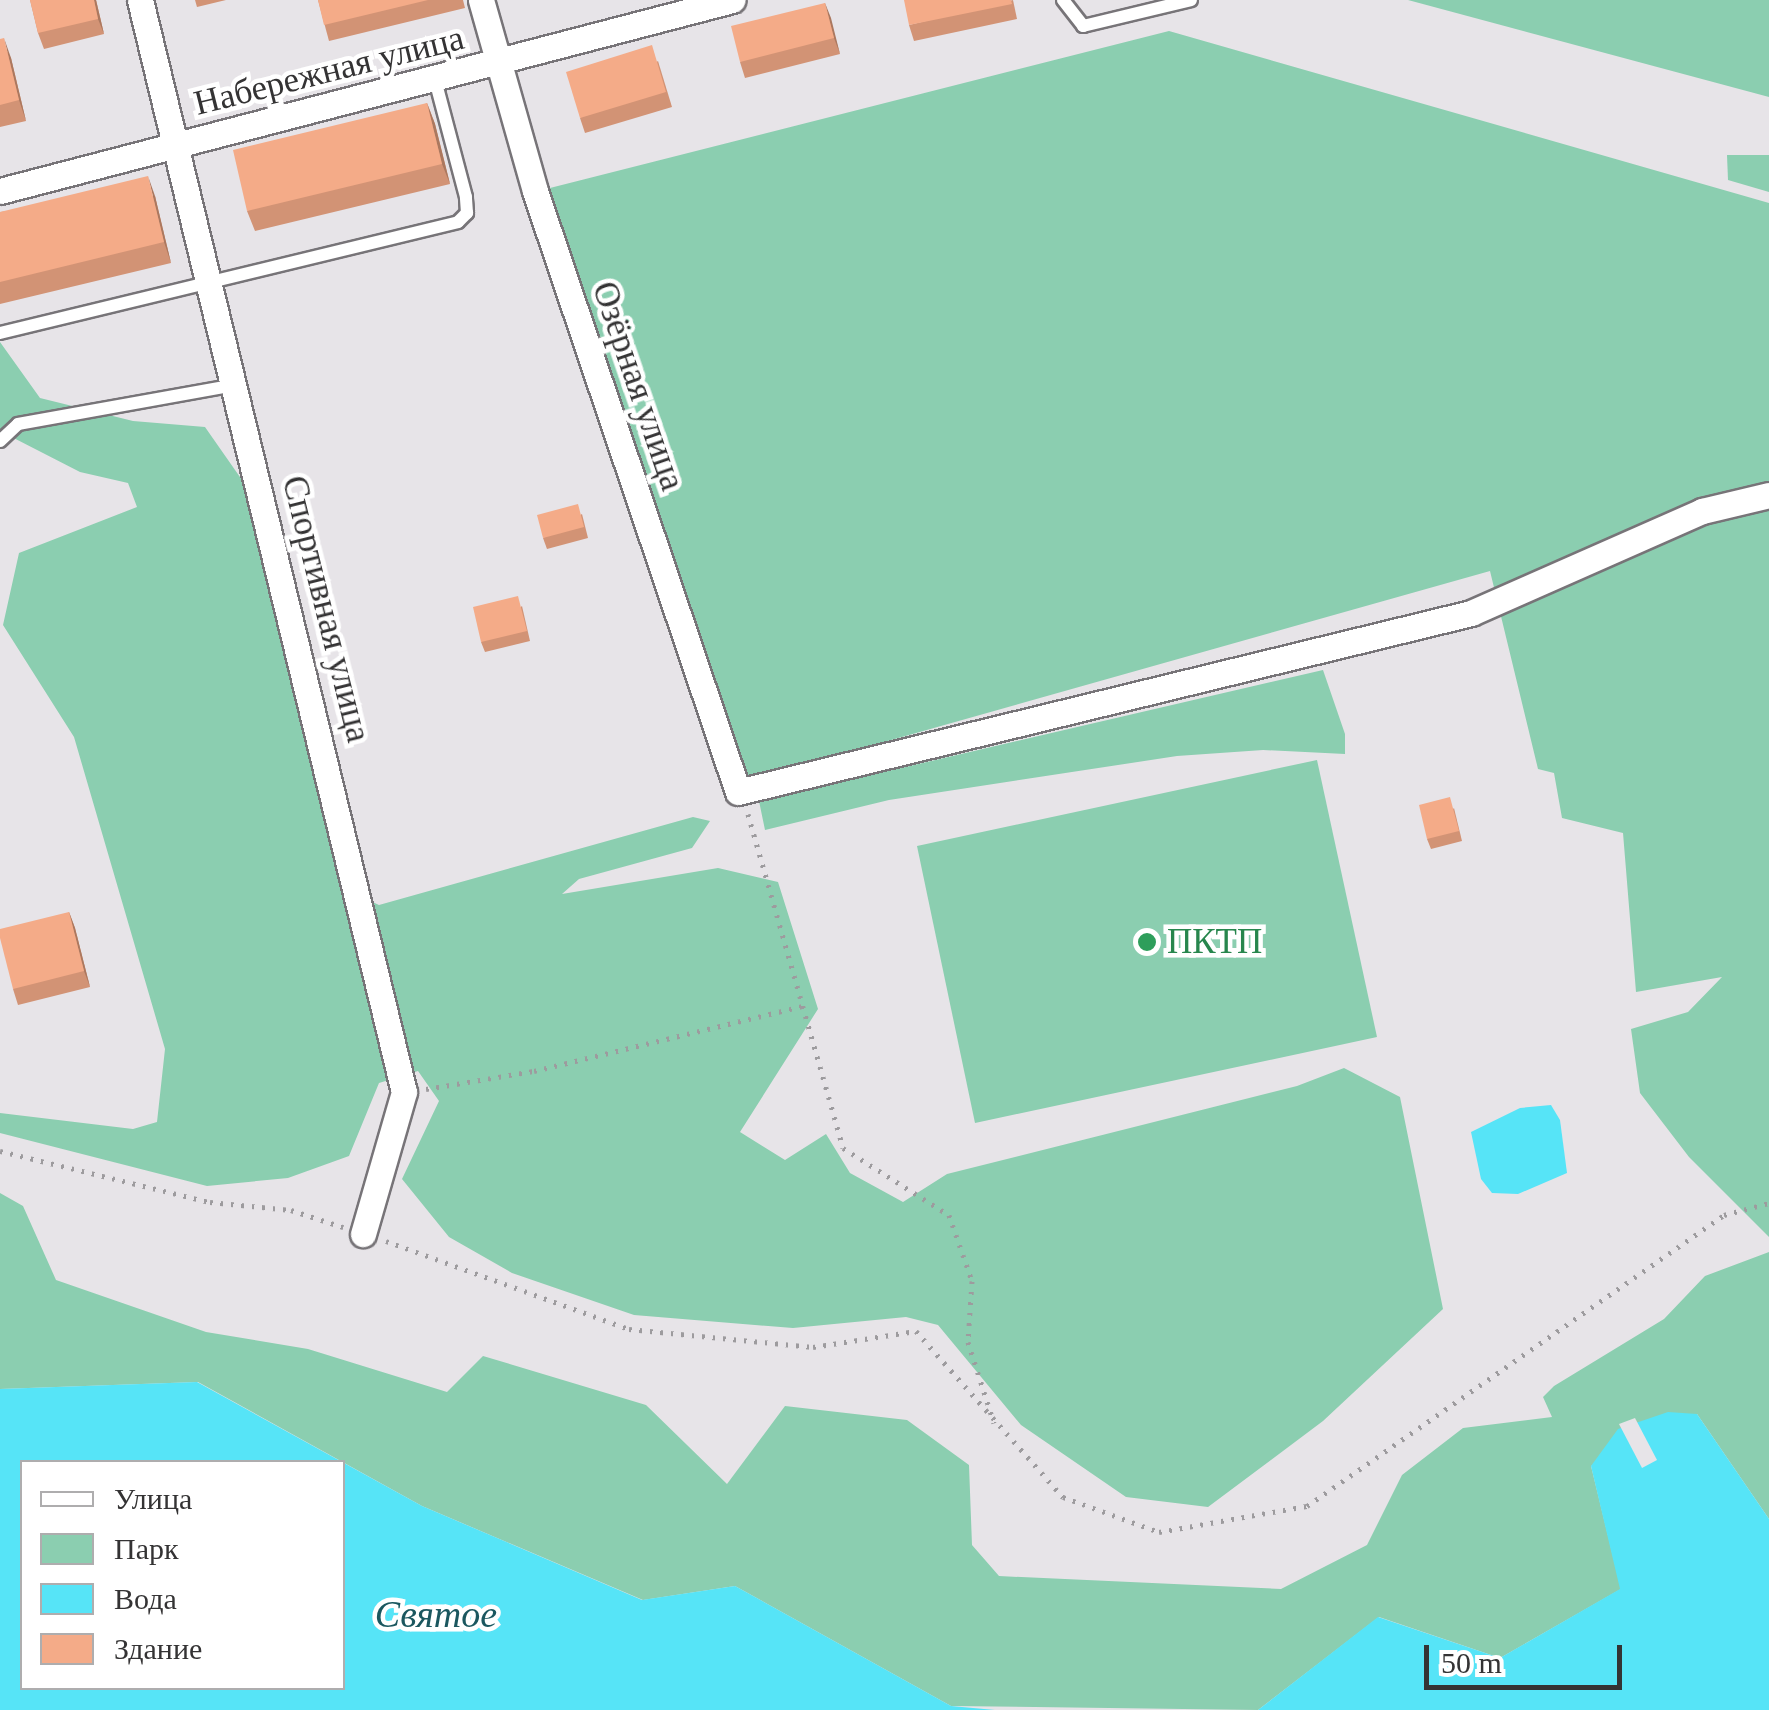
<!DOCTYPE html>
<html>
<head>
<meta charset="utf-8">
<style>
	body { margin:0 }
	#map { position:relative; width:1769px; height:1710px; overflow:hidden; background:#e7e4e8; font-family:Georgia,serif }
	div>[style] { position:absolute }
	.green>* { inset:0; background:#8bceb0 }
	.water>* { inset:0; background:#56e4f7 }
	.pier>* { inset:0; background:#e7e4e8 }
	.path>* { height:5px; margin-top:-2.5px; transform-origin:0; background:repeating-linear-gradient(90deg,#9d9b9e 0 2.5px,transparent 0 10.5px) }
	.roads { filter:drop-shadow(2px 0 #777478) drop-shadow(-2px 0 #777478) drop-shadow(0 2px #777478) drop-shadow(0 -2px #777478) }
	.lane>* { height:12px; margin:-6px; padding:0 6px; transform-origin:6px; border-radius:6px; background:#fff }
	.street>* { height:25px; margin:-12.5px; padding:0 12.5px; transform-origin:12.5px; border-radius:12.5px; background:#fff }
	.wall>* { inset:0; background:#d29375 }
	.shaded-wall>* { inset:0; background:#ab785f }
	.building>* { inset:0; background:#f4ab88 }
	.dots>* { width:28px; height:28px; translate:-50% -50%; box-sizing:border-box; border:5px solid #fff; border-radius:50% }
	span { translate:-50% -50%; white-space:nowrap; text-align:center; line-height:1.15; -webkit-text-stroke:9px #fff; paint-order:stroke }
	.street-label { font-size:35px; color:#343334 }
	.leisure-label { font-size:35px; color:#27864d }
	.left { translate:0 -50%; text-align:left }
	.water-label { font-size:38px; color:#1b575f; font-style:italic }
	.legend { position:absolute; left:20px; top:1460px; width:325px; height:230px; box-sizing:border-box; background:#fff; border:2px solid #aeadae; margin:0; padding:12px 18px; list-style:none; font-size:30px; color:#343334 }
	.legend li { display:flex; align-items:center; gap:20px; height:50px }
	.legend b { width:50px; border:2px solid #aeadae }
	.scale { position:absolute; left:1424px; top:1645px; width:198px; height:45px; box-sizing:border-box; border:5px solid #343334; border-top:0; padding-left:12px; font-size:30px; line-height:35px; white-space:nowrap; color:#343334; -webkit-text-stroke:8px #fff; paint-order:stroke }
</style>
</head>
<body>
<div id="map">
	<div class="green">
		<div style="clip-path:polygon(1408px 0,1769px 0,1769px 97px)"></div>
		<div style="clip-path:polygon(1169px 31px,1769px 203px,1769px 1237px,1689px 1157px,1640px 1093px,1631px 1029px,1688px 1012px,1722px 977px,1636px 992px,1623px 833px,1562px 818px,1554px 773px,1538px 769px,1490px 571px,746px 781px,546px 189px)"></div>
		<div style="clip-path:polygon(1727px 155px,1769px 155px,1769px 192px,1728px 180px)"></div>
		<div style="clip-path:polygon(0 342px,40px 398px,133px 421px,205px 427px,277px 530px,366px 899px,379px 905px,693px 817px,710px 821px,692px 848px,579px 879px,562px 894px,718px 868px,778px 882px,818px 1009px,740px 1132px,785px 1160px,826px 1134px,850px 1173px,903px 1202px,947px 1174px,1297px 1086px,1344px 1068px,1400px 1097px,1443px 1309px,1323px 1421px,1208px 1507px,1126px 1497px,1021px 1425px,938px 1325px,906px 1317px,793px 1328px,634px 1315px,512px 1273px,449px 1237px,402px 1179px,439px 1101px,418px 1071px,379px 1083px,349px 1156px,288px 1178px,207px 1186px,0 1133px,0 1113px,133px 1129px,157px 1122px,165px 1049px,74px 737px,3px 625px,19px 553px,137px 507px,128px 483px,80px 472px,0 431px)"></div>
		<div style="clip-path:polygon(1323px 670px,1345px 734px,1345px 754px,1263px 750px,1177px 756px,889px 800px,765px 830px,759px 801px)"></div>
		<div style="clip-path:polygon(1317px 760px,1377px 1037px,975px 1123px,917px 846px)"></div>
		<div style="clip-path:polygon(0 1193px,23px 1206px,56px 1280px,206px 1332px,308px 1349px,447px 1392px,483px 1356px,646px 1405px,727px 1484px,785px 1406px,907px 1420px,969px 1465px,972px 1545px,999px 1576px,1281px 1589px,1367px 1545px,1402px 1475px,1463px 1428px,1552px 1417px,1543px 1397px,1554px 1386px,1664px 1319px,1705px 1276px,1769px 1252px,1769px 1519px,1697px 1414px,1591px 1466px,1621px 1589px,1500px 1658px,1379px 1617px,1258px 1710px,951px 1706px,735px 1586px,643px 1600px,422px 1506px,198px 1382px,0 1389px)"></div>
	</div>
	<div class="water">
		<div style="clip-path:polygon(1551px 1105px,1560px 1120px,1567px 1173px,1518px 1194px,1492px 1193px,1481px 1179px,1471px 1132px,1520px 1108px)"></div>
		<div style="clip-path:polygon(evenodd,197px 1382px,422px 1506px,642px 1600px,735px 1586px,951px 1706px,995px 1710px,0 1710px,0 1389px,197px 1382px,22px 1462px,342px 1462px,342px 1688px,22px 1688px,22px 1462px)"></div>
		<div style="clip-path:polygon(1668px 1412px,1697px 1414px,1769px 1519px,1769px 1710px,1258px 1710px,1378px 1617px,1500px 1658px,1620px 1589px,1591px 1466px,1618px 1429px)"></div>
	</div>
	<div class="pier">
		<div style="clip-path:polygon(1635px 1418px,1657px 1460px,1642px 1468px,1619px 1424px)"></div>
	</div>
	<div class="path">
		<div style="left:748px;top:814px;width:347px;rotate:74.1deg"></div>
		<div style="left:843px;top:1148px;width:125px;rotate:32.3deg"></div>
		<div style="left:949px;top:1215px;width:70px;rotate:70.8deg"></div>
		<div style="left:972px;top:1281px;width:61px;rotate:93.8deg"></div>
		<div style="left:968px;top:1342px;width:85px;rotate:72.2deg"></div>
		<div style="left:426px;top:1089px;width:109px;rotate:-9.5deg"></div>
		<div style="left:534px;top:1071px;width:277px;rotate:-13.6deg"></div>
		<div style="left:0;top:1151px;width:216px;rotate:13.7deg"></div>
		<div style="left:210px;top:1202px;width:81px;rotate:5.6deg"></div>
		<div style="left:291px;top:1210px;width:55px;rotate:18.1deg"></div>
		<div style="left:386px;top:1241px;width:258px;rotate:19.9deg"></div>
		<div style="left:629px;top:1329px;width:185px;rotate:5.6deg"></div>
		<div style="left:813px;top:1347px;width:104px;rotate:-8.8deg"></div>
		<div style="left:916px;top:1331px;width:222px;rotate:48.5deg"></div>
		<div style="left:1063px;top:1497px;width:102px;rotate:20deg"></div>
		<div style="left:1159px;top:1532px;width:150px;rotate:-10deg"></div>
		<div style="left:1307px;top:1506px;width:508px;rotate:-34.91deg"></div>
		<div style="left:1724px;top:1215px;width:47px;rotate:-14.9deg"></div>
	</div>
	<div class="roads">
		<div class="lane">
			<div style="left:1063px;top:0;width:33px;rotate:52deg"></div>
			<div style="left:1083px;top:26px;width:111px;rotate:-13.5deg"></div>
			<div style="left:0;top:333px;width:471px;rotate:-13.6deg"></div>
			<div style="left:458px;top:222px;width:13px;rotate:-45deg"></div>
			<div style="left:467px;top:213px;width:16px;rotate:-94deg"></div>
			<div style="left:466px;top:197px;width:121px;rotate:-104.8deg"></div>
			<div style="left:0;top:441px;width:25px;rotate:-43deg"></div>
			<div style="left:18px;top:424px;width:220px;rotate:-10.2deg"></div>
		</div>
		<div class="street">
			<div style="left:140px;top:0;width:1123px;rotate:76.41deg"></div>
			<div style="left:404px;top:1092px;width:148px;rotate:106.1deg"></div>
			<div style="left:481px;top:0;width:198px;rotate:74.2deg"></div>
			<div style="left:535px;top:191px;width:634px;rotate:71.34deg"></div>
			<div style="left:738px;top:792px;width:755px;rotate:-13.72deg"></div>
			<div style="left:1471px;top:613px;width:253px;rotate:-23.8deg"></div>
			<div style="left:1702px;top:511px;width:69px;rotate:-13.4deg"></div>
			<div style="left:0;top:191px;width:757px;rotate:-14.62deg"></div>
		</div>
	</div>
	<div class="wall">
		<div style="clip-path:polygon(30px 0,96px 0,104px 34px,44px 49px,38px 33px)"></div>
		<div style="clip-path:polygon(195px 0,226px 0,197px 7px)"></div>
		<div style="clip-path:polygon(318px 0,463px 0,465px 8px,329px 41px)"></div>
		<div style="clip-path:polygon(1013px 0,1017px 19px,914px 41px,909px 25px)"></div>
		<div style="clip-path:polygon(825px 3px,840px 54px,745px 78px,740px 62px)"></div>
		<div style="clip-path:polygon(0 39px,11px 58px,26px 121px,0 127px)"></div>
		<div style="clip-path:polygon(658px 61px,672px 107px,585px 133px,580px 118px)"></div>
		<div style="clip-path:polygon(427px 103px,435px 124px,450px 184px,255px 231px,247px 211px)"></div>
		<div style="clip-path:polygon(155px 196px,171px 263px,0 304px,0 212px)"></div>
		<div style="clip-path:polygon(582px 514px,588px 538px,547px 549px,543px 538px)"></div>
		<div style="clip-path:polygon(522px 606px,530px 641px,485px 652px,481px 642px)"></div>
		<div style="clip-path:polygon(1454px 808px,1462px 841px,1431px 849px,1427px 839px)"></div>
		<div style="clip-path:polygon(69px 912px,75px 928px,90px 987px,18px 1005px,13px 989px)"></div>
	</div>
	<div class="shaded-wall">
		<div style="clip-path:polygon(94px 0,96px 0,104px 34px,98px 19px)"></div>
		<div style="clip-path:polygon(825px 3px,831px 18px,840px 54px,834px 38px)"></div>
		<div style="clip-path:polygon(4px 38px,11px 58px,26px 121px,19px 100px)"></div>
		<div style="clip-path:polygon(427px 103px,435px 124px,450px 184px,442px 164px)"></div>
		<div style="clip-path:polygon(148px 176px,155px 196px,171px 263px,164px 242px)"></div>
		<div style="clip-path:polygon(69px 912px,75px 928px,90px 987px,84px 971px)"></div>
	</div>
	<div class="building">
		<div style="clip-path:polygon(30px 0,94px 0,98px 19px,38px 33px)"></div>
		<div style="clip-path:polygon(318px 0,428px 0,324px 25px)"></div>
		<div style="clip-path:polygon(904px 0,1011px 0,1012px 4px,909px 25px)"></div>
		<div style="clip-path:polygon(825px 3px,834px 38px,740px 62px,731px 26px)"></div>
		<div style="clip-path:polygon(4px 38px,19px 100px,0 105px,0 39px)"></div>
		<div style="clip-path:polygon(652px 45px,666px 92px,580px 118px,566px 72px)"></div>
		<div style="clip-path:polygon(427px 103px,442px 164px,247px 211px,233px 150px)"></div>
		<div style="clip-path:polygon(148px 176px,164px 242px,0 282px,0 212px)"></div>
		<div style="clip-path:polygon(578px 504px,584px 527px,543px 538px,537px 515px)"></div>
		<div style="clip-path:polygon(518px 596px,527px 631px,481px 642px,473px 607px)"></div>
		<div style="clip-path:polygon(1450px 797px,1459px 831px,1427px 839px,1419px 805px)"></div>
		<div style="clip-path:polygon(69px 912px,84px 971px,13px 989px,0 938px,0 929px)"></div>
	</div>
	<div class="dots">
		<div style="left:1147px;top:942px;background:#2e9e5b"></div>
	</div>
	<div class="street-label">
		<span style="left:329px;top:71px;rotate:-14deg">Набережная улица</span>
		<span style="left:638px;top:386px;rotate:71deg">Озёрная улица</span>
		<span style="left:326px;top:609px;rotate:76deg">Спортивная улица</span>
	</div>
	<div class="leisure-label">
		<span class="left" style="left:1167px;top:942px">ПКТП</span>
	</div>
	<div class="water-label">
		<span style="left:436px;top:1615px">Святое</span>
	</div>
	<ul class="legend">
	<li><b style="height:12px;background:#fff"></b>Улица</li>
	<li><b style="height:28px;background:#8bceb0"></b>Парк</li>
	<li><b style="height:28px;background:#56e4f7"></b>Вода</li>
	<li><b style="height:28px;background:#f4ab88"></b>Здание</li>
	</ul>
	<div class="scale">50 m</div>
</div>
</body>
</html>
